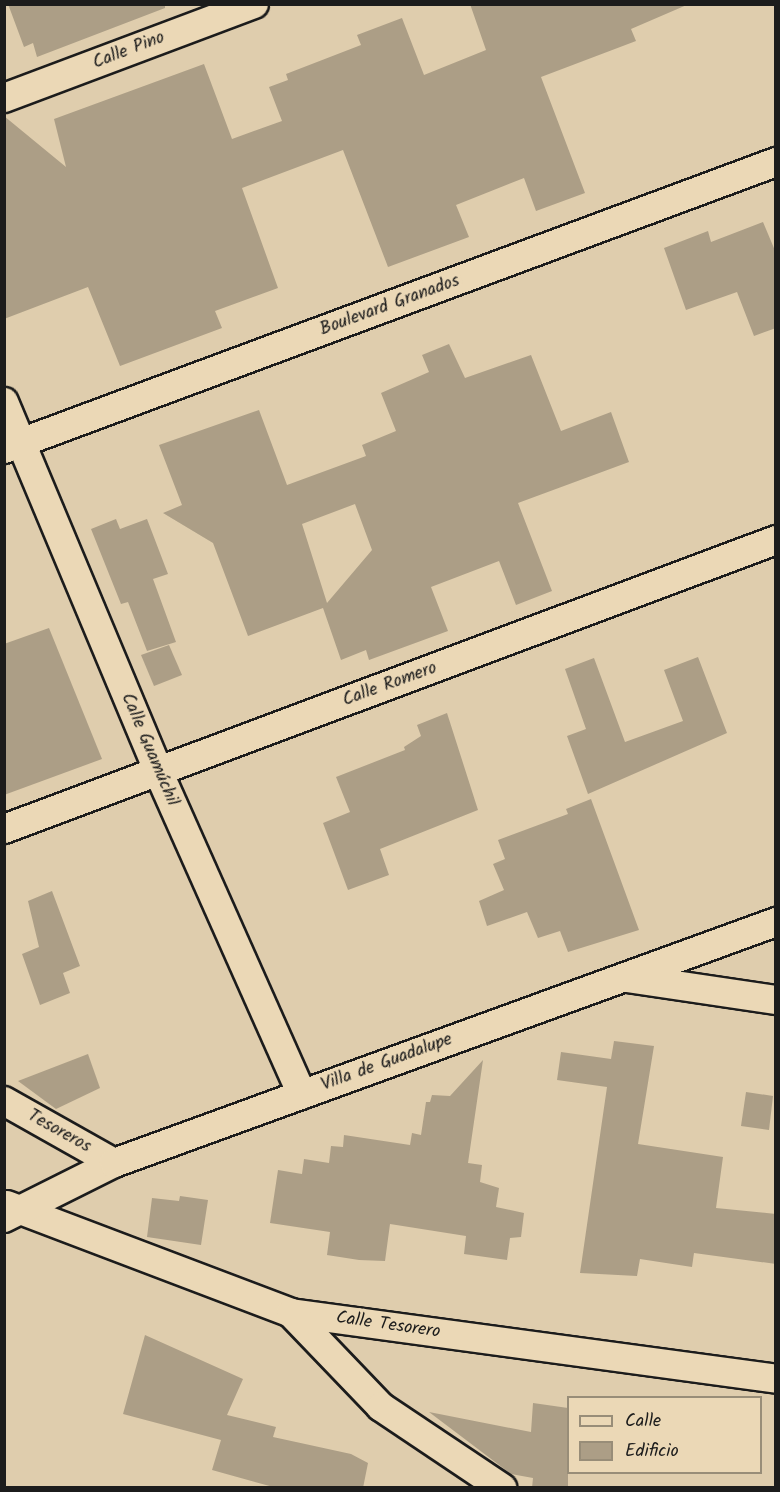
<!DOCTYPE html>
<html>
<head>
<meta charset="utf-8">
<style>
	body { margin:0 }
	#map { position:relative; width:780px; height:1492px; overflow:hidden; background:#dfcdad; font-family:Kalam,sans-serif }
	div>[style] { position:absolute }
	.building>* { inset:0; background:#ac9e86 }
	.roads { filter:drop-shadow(2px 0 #1c1c1c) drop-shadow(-2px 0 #1c1c1c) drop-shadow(0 2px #1c1c1c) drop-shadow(0 -2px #1c1c1c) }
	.minor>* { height:28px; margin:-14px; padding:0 14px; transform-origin:14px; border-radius:14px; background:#ebd8b6 }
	span { translate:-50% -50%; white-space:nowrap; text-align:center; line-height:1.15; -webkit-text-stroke:6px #ebd8b6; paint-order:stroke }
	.street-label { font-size:18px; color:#1c1c1c }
	.frame { position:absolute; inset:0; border:6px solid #1c1c1c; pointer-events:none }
	.legend { position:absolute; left:567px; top:1396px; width:195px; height:78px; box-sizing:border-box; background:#ebd8b6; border:2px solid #988d78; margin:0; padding:8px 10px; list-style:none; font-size:18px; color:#1c1c1c }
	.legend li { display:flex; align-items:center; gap:12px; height:30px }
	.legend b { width:30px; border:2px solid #988d78 }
</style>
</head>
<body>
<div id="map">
	<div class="building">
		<div style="clip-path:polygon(8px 4px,165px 4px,165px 8px,37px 57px,33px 43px,24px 47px)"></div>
		<div style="clip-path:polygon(470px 4px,689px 4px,631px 29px,636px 41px,541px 77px,585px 193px,536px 211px,524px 178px,456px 205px,469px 237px,388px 267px,343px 150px,242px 188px,278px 288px,215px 311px,222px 328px,120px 366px,88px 287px,4px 319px,4px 116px,66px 167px,54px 119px,204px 64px,232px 139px,282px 121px,269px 87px,288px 80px,286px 74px,361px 45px,357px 35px,402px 18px,424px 75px,486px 50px)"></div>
		<div style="clip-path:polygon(763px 222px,776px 253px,776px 328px,754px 336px,737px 292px,686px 310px,664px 248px,708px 231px,711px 242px)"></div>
		<div style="clip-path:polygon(evenodd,449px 344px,465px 378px,531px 355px,561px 431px,611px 412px,629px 462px,518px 503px,552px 591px,516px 605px,499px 561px,431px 587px,448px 631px,369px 660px,366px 650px,341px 660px,323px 608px,248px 636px,213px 543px,163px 513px,182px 505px,159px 445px,259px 410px,287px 485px,366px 456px,362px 445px,396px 431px,381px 393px,429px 372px,422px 355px,449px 344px,355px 504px,372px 550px,327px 603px,302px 524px,355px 504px)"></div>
		<div style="clip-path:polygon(116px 519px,120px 529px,147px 519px,168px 574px,153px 579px,176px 642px,147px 651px,128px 602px,121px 604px,91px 529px)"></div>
		<div style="clip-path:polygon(49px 628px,102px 759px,4px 795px,4px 644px)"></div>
		<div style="clip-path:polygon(169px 645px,182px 675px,154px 686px,141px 655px)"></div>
		<div style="clip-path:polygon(698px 657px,727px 733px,588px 794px,567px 736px,586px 729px,565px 669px,594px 658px,625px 742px,683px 721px,664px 670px)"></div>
		<div style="clip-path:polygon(447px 713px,478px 810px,380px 849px,389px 875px,348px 890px,323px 823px,350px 812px,336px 777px,405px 750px,404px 747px,421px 736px,417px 725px)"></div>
		<div style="clip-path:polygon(591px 799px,639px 930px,568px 952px,560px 931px,538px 938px,527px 912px,487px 926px,479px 901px,504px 890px,493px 864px,505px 859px,498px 840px,568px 814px,566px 809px)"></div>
		<div style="clip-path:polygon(52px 891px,80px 966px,63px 973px,70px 993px,40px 1005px,22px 954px,39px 947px,28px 901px)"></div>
		<div style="clip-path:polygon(614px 1041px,654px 1046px,638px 1144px,723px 1157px,716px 1208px,776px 1214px,776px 1264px,694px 1253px,692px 1267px,640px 1259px,637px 1276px,580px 1273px,607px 1087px,557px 1080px,561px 1052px,611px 1059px)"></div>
		<div style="clip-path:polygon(88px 1054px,100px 1088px,56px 1109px,18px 1081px)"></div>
		<div style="clip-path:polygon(483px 1060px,468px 1163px,482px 1165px,480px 1182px,499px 1188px,496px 1207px,524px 1213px,521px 1237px,510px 1238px,507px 1260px,464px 1254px,466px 1236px,390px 1224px,385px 1261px,359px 1260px,327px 1255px,330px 1232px,270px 1223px,278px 1170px,302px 1174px,304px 1159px,329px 1163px,331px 1146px,343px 1147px,344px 1135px,410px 1145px,412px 1133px,421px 1135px,426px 1102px,430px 1102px,432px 1095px,450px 1096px)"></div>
		<div style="clip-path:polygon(746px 1092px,773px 1096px,769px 1130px,741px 1126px)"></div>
		<div style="clip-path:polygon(180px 1196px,208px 1200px,201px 1245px,147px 1237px,152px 1198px,179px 1201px)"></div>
		<div style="clip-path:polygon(145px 1335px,243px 1379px,227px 1415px,276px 1427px,273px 1437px,351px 1454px,368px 1463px,363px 1488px,277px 1488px,212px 1470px,221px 1440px,123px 1414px)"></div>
		<div style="clip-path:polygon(533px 1403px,568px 1408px,568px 1488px,532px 1488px,533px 1478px,511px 1474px,429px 1412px,531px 1432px)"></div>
	</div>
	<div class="roads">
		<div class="minor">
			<div style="left:4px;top:98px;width:267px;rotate:-20.6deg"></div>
			<div style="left:4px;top:402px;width:400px;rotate:67.3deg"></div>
			<div style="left:158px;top:771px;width:354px;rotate:66deg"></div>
			<div style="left:4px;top:449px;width:824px;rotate:-20.39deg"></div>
			<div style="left:4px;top:829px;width:824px;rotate:-20.52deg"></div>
			<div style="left:627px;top:978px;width:151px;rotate:8.4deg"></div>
			<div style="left:4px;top:1101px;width:126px;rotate:29.4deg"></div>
			<div style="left:7px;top:1205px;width:304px;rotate:20.8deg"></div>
			<div style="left:291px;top:1313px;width:489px;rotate:7.7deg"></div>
			<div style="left:4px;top:1218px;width:123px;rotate:-26.6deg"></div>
			<div style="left:114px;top:1163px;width:705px;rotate:-20deg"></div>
			<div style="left:291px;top:1313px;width:130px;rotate:46.2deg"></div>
			<div style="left:381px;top:1407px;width:146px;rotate:33.8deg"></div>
		</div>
	</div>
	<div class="street-label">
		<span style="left:129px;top:51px;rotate:-21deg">Calle Pino</span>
		<span style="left:390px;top:306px;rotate:-20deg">Boulevard Granados</span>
		<span style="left:390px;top:685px;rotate:-20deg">Calle Romero</span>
		<span style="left:149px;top:750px;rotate:67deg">Calle Guamúchil</span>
		<span style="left:387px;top:1063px;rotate:-20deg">Villa de Guadalupe</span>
		<span style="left:59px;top:1132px;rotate:29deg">Tesoreros</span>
		<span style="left:388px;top:1326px;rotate:8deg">Calle Tesorero</span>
	</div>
	<div class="frame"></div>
	<ul class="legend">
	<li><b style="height:8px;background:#ebd8b6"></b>Calle</li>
	<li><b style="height:16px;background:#ac9e86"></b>Edificio</li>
	</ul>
</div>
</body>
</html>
